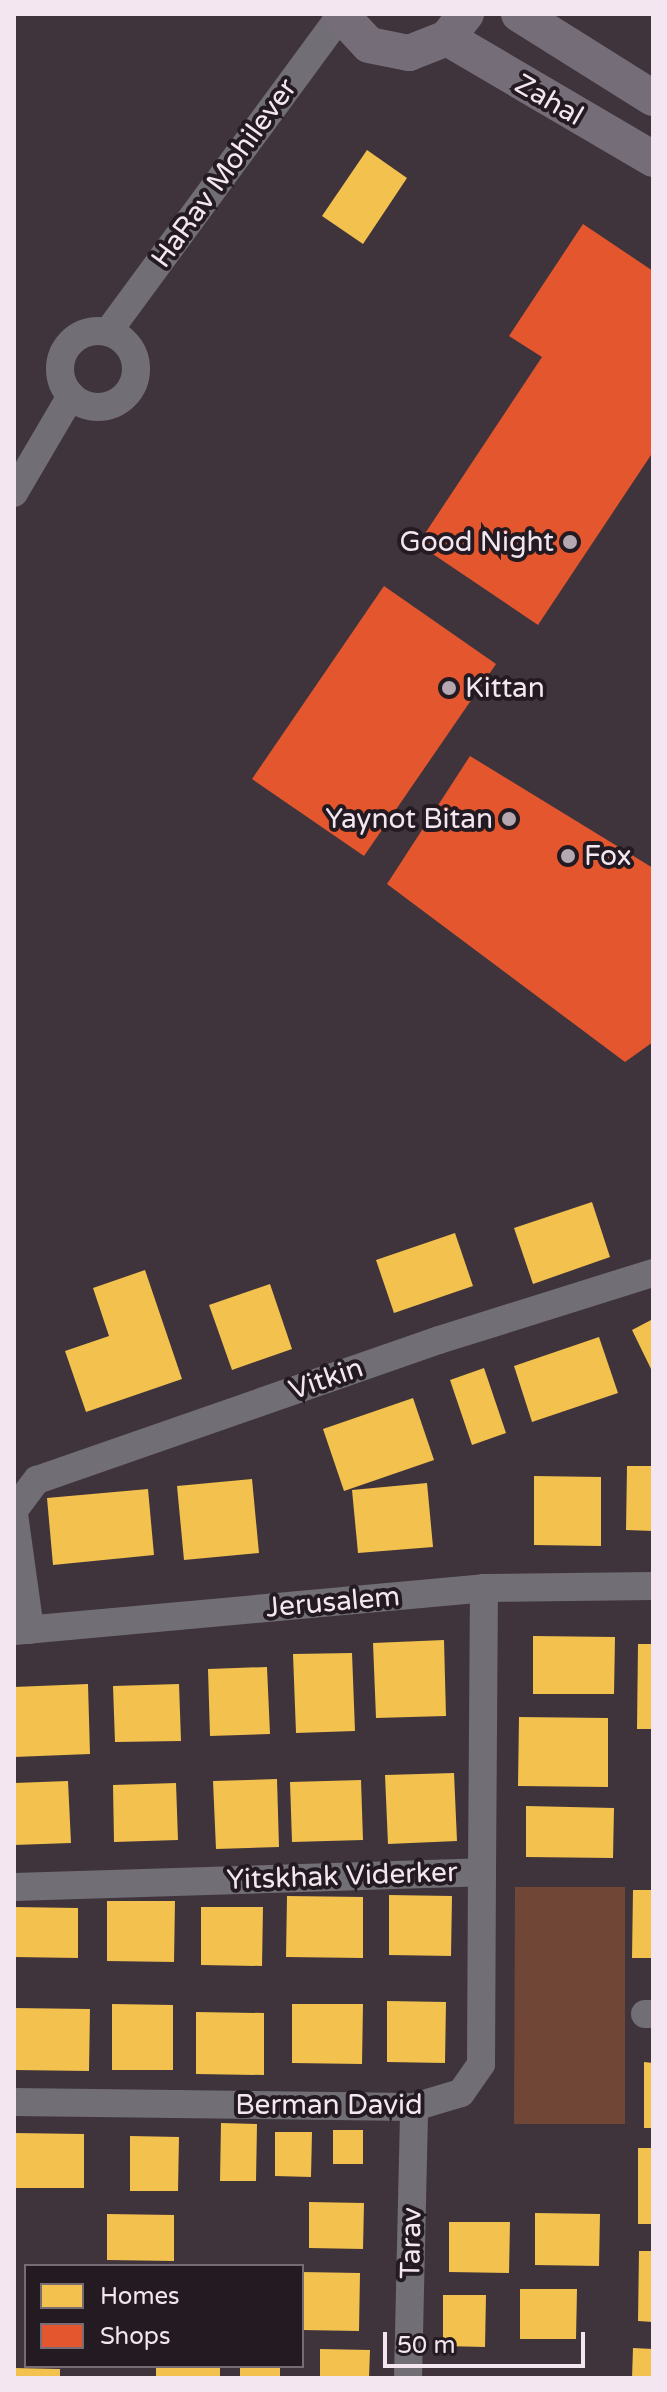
<!DOCTYPE html>
<html>
<head>
<meta charset="utf-8">
<style>
	body { margin:0 }
	#map { position:relative; width:667px; height:2392px; overflow:hidden; background:#3f343c; font-family:"Varela Round",sans-serif }
	div>[style] { position:absolute }
	.green>* { inset:0; background:#704636 }
	.homes>* { inset:0; background:#f2c14e }
	.shops>* { inset:0; background:#e4572e }
	.minor>* { height:28px; margin:-14px; padding:0 14px; transform-origin:14px; border-radius:14px; background:#726e76 }
	.minor>.ring { margin:-14px; padding:0; box-sizing:content-box; background:none; border:28px solid #726e76; border-radius:50% }
	.major>* { height:36px; margin:-18px; padding:0 18px; transform-origin:18px; border-radius:18px; background:#756d78 }
	.dots>* { width:22px; height:22px; translate:-50% -50%; box-sizing:border-box; border:4px solid #241b22; border-radius:50% }
	span { translate:-50% -50%; white-space:nowrap; text-align:center; line-height:1.15; -webkit-text-stroke:8px #241b22; paint-order:stroke }
	.street-label { font-size:28px; color:#f4e6f0 }
	.poi-label { font-size:28px; color:#f4e6f0 }
	.right { translate:-100% -50%; text-align:right }
	.left { translate:0 -50%; text-align:left }
	.frame { position:absolute; inset:0; border:16px solid #f4e6f0; pointer-events:none }
	.legend { position:absolute; left:24px; top:2264px; width:280px; height:104px; box-sizing:border-box; background:#241b22; border:2px solid #776c74; margin:0; padding:10px 14px; list-style:none; font-size:24px; color:#f4e6f0 }
	.legend li { display:flex; align-items:center; gap:16px; height:40px }
	.legend b { width:40px; border:2px solid #776c74 }
	.scale { position:absolute; left:383px; top:2332px; width:202px; height:36px; box-sizing:border-box; border:4px solid #f4e6f0; border-top:0; padding-left:10px; font-size:24px; line-height:28px; white-space:nowrap; color:#f4e6f0; -webkit-text-stroke:6px #241b22; paint-order:stroke }
</style>
</head>
<body>
<div id="map">
	<div class="green">
		<div style="clip-path:polygon(515px 1887px,625px 1887px,625px 2124px,514px 2124px)"></div>
	</div>
	<div class="homes">
		<div style="clip-path:polygon(367px 150px,407px 178px,363px 244px,322px 216px)"></div>
		<div style="clip-path:polygon(592px 1202px,610px 1257px,533px 1284px,514px 1228px)"></div>
		<div style="clip-path:polygon(455px 1233px,473px 1286px,394px 1313px,376px 1260px)"></div>
		<div style="clip-path:polygon(145px 1270px,182px 1379px,86px 1412px,65px 1351px,109px 1336px,93px 1288px)"></div>
		<div style="clip-path:polygon(270px 1284px,292px 1349px,232px 1370px,209px 1305px)"></div>
		<div style="clip-path:polygon(653px 1319px,653px 1373px,632px 1330px)"></div>
		<div style="clip-path:polygon(599px 1337px,618px 1393px,532px 1422px,514px 1366px)"></div>
		<div style="clip-path:polygon(484px 1368px,506px 1433px,472px 1445px,450px 1380px)"></div>
		<div style="clip-path:polygon(413px 1398px,434px 1460px,344px 1491px,323px 1429px)"></div>
		<div style="clip-path:polygon(627px 1466px,653px 1466px,653px 1531px,626px 1530px)"></div>
		<div style="clip-path:polygon(534px 1476px,601px 1477px,601px 1546px,534px 1545px)"></div>
		<div style="clip-path:polygon(252px 1479px,259px 1553px,184px 1560px,177px 1486px)"></div>
		<div style="clip-path:polygon(427px 1483px,433px 1547px,358px 1553px,352px 1490px)"></div>
		<div style="clip-path:polygon(148px 1489px,154px 1555px,53px 1565px,47px 1498px)"></div>
		<div style="clip-path:polygon(533px 1636px,615px 1637px,614px 1694px,533px 1694px)"></div>
		<div style="clip-path:polygon(444px 1640px,446px 1716px,376px 1718px,373px 1643px)"></div>
		<div style="clip-path:polygon(638px 1644px,653px 1644px,653px 1729px,637px 1729px)"></div>
		<div style="clip-path:polygon(352px 1653px,355px 1731px,296px 1733px,293px 1654px)"></div>
		<div style="clip-path:polygon(267px 1667px,270px 1734px,210px 1736px,208px 1669px)"></div>
		<div style="clip-path:polygon(88px 1684px,90px 1754px,14px 1757px,14px 1687px)"></div>
		<div style="clip-path:polygon(179px 1684px,181px 1741px,115px 1742px,113px 1686px)"></div>
		<div style="clip-path:polygon(519px 1717px,608px 1718px,608px 1787px,518px 1786px)"></div>
		<div style="clip-path:polygon(454px 1773px,457px 1841px,388px 1844px,385px 1775px)"></div>
		<div style="clip-path:polygon(277px 1779px,279px 1847px,216px 1849px,213px 1781px)"></div>
		<div style="clip-path:polygon(361px 1780px,363px 1840px,292px 1842px,290px 1782px)"></div>
		<div style="clip-path:polygon(68px 1781px,71px 1843px,14px 1845px,14px 1783px)"></div>
		<div style="clip-path:polygon(176px 1783px,178px 1840px,114px 1842px,113px 1785px)"></div>
		<div style="clip-path:polygon(526px 1806px,614px 1808px,613px 1858px,526px 1857px)"></div>
		<div style="clip-path:polygon(633px 1890px,653px 1890px,653px 1958px,632px 1958px)"></div>
		<div style="clip-path:polygon(389px 1895px,452px 1896px,451px 1956px,389px 1955px)"></div>
		<div style="clip-path:polygon(287px 1896px,363px 1897px,363px 1958px,286px 1957px)"></div>
		<div style="clip-path:polygon(107px 1901px,175px 1901px,174px 1962px,107px 1961px)"></div>
		<div style="clip-path:polygon(14px 1907px,78px 1908px,78px 1958px,14px 1957px)"></div>
		<div style="clip-path:polygon(201px 1907px,263px 1907px,262px 1966px,201px 1965px)"></div>
		<div style="clip-path:polygon(387px 2001px,446px 2002px,445px 2063px,387px 2062px)"></div>
		<div style="clip-path:polygon(112px 2004px,173px 2005px,173px 2070px,112px 2070px)"></div>
		<div style="clip-path:polygon(292px 2004px,363px 2004px,362px 2064px,292px 2063px)"></div>
		<div style="clip-path:polygon(14px 2008px,90px 2009px,89px 2071px,14px 2070px)"></div>
		<div style="clip-path:polygon(196px 2012px,264px 2013px,264px 2075px,196px 2074px)"></div>
		<div style="clip-path:polygon(644px 2062px,653px 2063px,653px 2128px,644px 2128px)"></div>
		<div style="clip-path:polygon(221px 2123px,257px 2124px,256px 2181px,220px 2181px)"></div>
		<div style="clip-path:polygon(333px 2130px,363px 2130px,363px 2164px,333px 2164px)"></div>
		<div style="clip-path:polygon(275px 2132px,312px 2132px,311px 2177px,275px 2176px)"></div>
		<div style="clip-path:polygon(14px 2133px,84px 2134px,84px 2188px,14px 2188px)"></div>
		<div style="clip-path:polygon(130px 2136px,179px 2137px,178px 2191px,130px 2191px)"></div>
		<div style="clip-path:polygon(638px 2148px,653px 2148px,653px 2224px,638px 2224px)"></div>
		<div style="clip-path:polygon(309px 2202px,364px 2203px,363px 2249px,309px 2248px)"></div>
		<div style="clip-path:polygon(535px 2213px,600px 2214px,599px 2266px,535px 2265px)"></div>
		<div style="clip-path:polygon(107px 2214px,174px 2215px,174px 2261px,107px 2260px)"></div>
		<div style="clip-path:polygon(449px 2222px,510px 2222px,509px 2273px,449px 2272px)"></div>
		<div style="clip-path:polygon(639px 2251px,653px 2251px,653px 2322px,638px 2321px)"></div>
		<div style="clip-path:polygon(302px 2272px,360px 2273px,359px 2331px,302px 2330px)"></div>
		<div style="clip-path:polygon(520px 2289px,577px 2289px,576px 2339px,520px 2339px)"></div>
		<div style="clip-path:polygon(443px 2295px,486px 2295px,485px 2347px,443px 2346px)"></div>
		<div style="clip-path:polygon(633px 2348px,653px 2349px,653px 2378px,632px 2378px)"></div>
		<div style="clip-path:polygon(320px 2349px,370px 2350px,369px 2378px,320px 2378px)"></div>
		<div style="clip-path:polygon(156px 2366px,220px 2366px,220px 2378px,156px 2378px)"></div>
		<div style="clip-path:polygon(240px 2366px,280px 2366px,280px 2378px,240px 2378px)"></div>
		<div style="clip-path:polygon(14px 2368px,60px 2369px,60px 2378px,14px 2378px)"></div>
	</div>
	<div class="shops">
		<div style="clip-path:polygon(583px 224px,653px 271px,653px 452px,538px 625px,418px 544px,542px 357px,509px 336px)"></div>
		<div style="clip-path:polygon(384px 586px,496px 664px,364px 856px,252px 779px)"></div>
		<div style="clip-path:polygon(470px 756px,653px 868px,653px 1042px,625px 1062px,387px 884px)"></div>
	</div>
	<div class="minor">
		<div class="ring" style="left:60px;top:331px;width:48px;height:48px"></div>
		<div style="left:108px;top:332px;width:393px;rotate:-53.7deg"></div>
		<div style="left:14px;top:493px;width:113px;rotate:-59.6deg"></div>
		<div style="left:14px;top:1510px;width:38px;rotate:-53deg"></div>
		<div style="left:37px;top:1480px;width:426px;rotate:-19.2deg"></div>
		<div style="left:439px;top:1340px;width:224px;rotate:-17.4deg"></div>
		<div style="left:14px;top:1514px;width:117px;rotate:82.1deg"></div>
		<div style="left:14px;top:1631px;width:472px;rotate:-5.2deg"></div>
		<div style="left:484px;top:1588px;width:169px;rotate:-0.7deg"></div>
		<div style="left:14px;top:1887px;width:468px;rotate:-1.8deg"></div>
		<div style="left:482px;top:1872px;width:284px;rotate:-89.6deg"></div>
		<div style="left:645px;top:2014px;width:8px"></div>
		<div style="left:14px;top:2102px;width:400px;rotate:0.7deg"></div>
		<div style="left:414px;top:2107px;width:49px;rotate:-16.6deg"></div>
		<div style="left:461px;top:2093px;width:35px;rotate:-55deg"></div>
		<div style="left:481px;top:2064px;width:192px;rotate:-89.7deg"></div>
		<div style="left:408px;top:2378px;width:271px;rotate:-88.7deg"></div>
	</div>
	<div class="major">
		<div style="left:340px;top:14px;width:42px;rotate:46.9deg"></div>
		<div style="left:369px;top:45px;width:41px;rotate:11.3deg"></div>
		<div style="left:409px;top:53px;width:41px;rotate:-21.5deg"></div>
		<div style="left:447px;top:38px;width:31px;rotate:-52deg"></div>
		<div style="left:519px;top:14px;width:158px;rotate:32.1deg"></div>
		<div style="left:447px;top:38px;width:239px;rotate:30.4deg"></div>
	</div>
	<div class="dots">
		<div style="left:570px;top:542px;background:#b5a8b1"></div>
		<div style="left:449px;top:688px;background:#b5a8b1"></div>
		<div style="left:509px;top:819px;background:#b5a8b1"></div>
		<div style="left:568px;top:856px;background:#b5a8b1"></div>
	</div>
	<div class="street-label">
		<span style="left:549px;top:100px;rotate:30deg">Zahal</span>
		<span style="left:224px;top:173px;rotate:-54deg">HaRav Mohilever</span>
		<span style="left:326px;top:1379px;rotate:-19deg">Vitkin</span>
		<span style="left:333px;top:1602px;rotate:-5deg">Jerusalem</span>
		<span style="left:342px;top:1876px;rotate:-2deg">Yitskhak Viderker</span>
		<span style="left:329px;top:2105px">Berman David</span>
		<span style="left:411px;top:2243px;rotate:-89deg">Tarav</span>
	</div>
	<div class="poi-label">
		<span class="right" style="left:554px;top:542px">Good Night</span>
		<span class="left" style="left:465px;top:688px">Kittan</span>
		<span class="right" style="left:493px;top:819px">Yaynot Bitan</span>
		<span class="left" style="left:584px;top:856px">Fox</span>
	</div>
	<div class="frame"></div>
	<ul class="legend">
	<li><b style="height:22px;background:#f2c14e"></b>Homes</li>
	<li><b style="height:22px;background:#e4572e"></b>Shops</li>
	</ul>
	<div class="scale">50 m</div>
</div>
</body>
</html>
